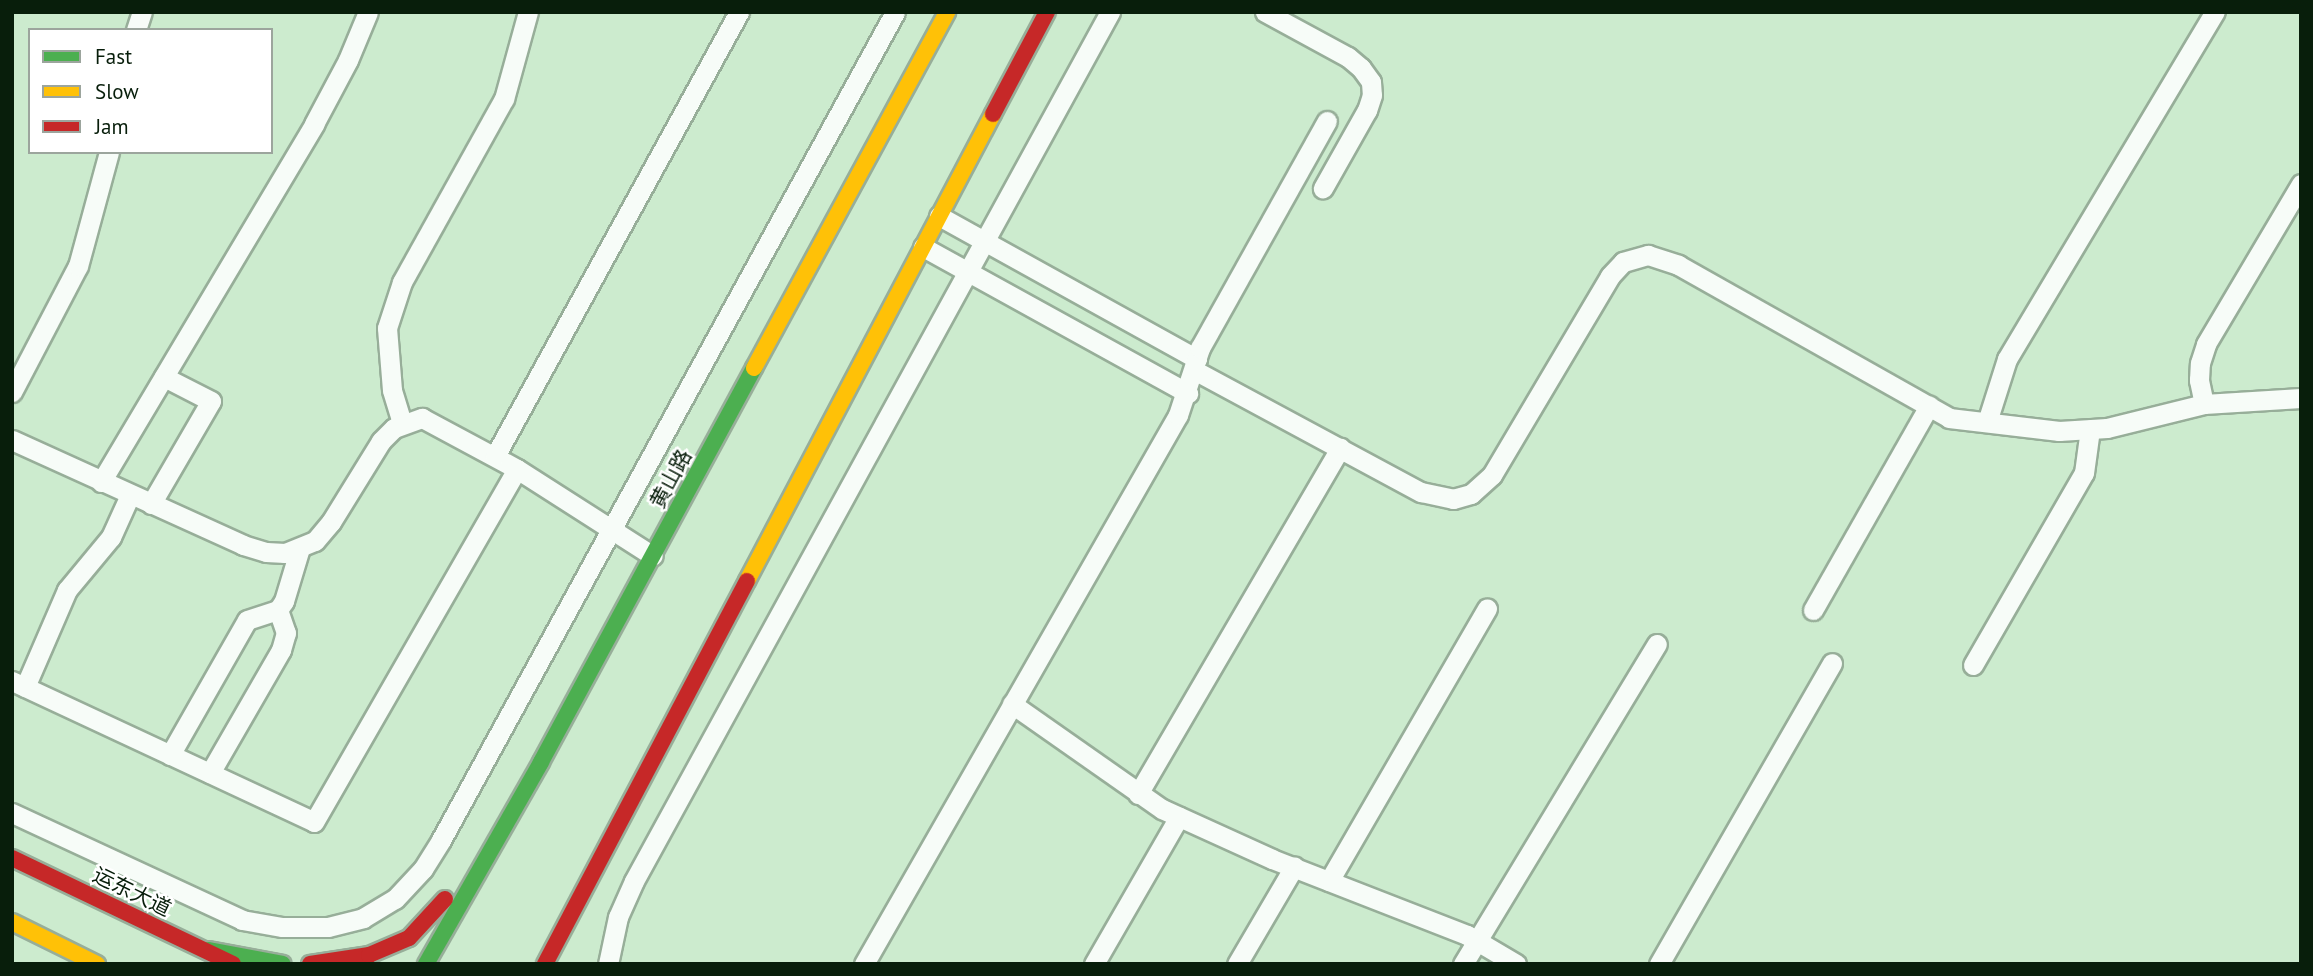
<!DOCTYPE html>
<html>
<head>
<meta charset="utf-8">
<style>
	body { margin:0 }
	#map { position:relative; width:2313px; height:976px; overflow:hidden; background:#ccebce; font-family:"PT Sans","Noto Sans SC",sans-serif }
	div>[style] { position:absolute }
	.roads { filter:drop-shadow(2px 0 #97ae99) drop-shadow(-2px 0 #97ae99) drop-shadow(0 2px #97ae99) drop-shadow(0 -2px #97ae99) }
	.lane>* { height:19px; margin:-9.5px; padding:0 9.5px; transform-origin:9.5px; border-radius:9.5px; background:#f7fcf8 }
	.fast>* { height:16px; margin:-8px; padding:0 8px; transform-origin:8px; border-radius:8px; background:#4caf50 }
	.slow>* { height:16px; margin:-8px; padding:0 8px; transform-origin:8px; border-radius:8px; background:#ffc107 }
	.jam>* { height:16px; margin:-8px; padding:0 8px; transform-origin:8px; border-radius:8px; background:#c62828 }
	span { translate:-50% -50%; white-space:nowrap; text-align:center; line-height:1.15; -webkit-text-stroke:5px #fff; paint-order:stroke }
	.street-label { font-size:21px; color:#081e0b }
	.frame { position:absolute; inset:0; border:14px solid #081e0b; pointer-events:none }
	.legend { position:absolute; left:28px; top:28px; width:245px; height:126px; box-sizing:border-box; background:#fff; border:2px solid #9ca59d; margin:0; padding:9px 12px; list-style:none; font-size:21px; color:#081e0b }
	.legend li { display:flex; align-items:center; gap:14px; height:35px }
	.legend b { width:35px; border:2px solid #9ca59d }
</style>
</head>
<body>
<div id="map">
	<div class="roads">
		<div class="lane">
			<div style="left:1265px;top:12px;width:94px;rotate:28.5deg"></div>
			<div style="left:1348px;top:57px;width:17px;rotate:40deg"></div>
			<div style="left:1361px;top:68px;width:17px;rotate:54deg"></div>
			<div style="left:1371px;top:82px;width:13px;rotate:86deg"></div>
			<div style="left:1372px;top:95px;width:16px;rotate:108deg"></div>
			<div style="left:1367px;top:110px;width:90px;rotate:119.4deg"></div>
			<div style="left:136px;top:30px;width:19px;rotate:-72deg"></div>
			<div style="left:939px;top:216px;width:295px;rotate:29deg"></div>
			<div style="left:923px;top:247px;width:303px;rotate:28.9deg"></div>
			<div style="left:1194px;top:370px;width:258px;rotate:28.3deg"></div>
			<div style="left:1421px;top:492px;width:33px;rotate:12deg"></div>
			<div style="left:1453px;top:499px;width:19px;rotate:-16deg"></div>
			<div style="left:1471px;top:494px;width:28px;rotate:-42deg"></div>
			<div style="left:1492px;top:475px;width:231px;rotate:-59.3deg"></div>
			<div style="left:1610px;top:276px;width:19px;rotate:-47deg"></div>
			<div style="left:1623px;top:262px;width:26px;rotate:-16deg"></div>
			<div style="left:1648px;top:255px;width:32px;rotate:18deg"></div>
			<div style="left:1678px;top:265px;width:311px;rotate:29.4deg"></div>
			<div style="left:1949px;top:418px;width:111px;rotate:6.7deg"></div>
			<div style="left:2059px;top:431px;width:48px;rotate:-3.6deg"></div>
			<div style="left:2107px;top:428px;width:100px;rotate:-13.9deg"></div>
			<div style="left:2204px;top:404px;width:97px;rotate:-3.5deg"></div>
			<div style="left:12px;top:392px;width:142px;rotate:-62.4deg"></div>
			<div style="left:78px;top:266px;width:118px;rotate:-74.8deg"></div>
			<div style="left:2204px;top:404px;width:25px;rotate:-102deg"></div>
			<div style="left:2199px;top:380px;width:17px;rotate:-87deg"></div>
			<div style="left:2200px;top:363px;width:20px;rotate:-72deg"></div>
			<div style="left:2206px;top:344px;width:186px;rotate:-59.3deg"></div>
			<div style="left:1987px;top:422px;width:66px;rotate:-72.4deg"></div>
			<div style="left:2007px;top:359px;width:405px;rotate:-59.1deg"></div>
			<div style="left:402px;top:423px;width:34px;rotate:-107deg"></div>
			<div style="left:392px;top:390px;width:62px;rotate:-94.6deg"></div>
			<div style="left:387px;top:328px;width:48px;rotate:-71.9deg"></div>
			<div style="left:402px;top:282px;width:210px;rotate:-60.9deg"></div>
			<div style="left:504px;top:99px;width:90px;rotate:-74.6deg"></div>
			<div style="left:12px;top:440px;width:254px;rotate:24.4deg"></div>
			<div style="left:243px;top:545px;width:24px;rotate:17deg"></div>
			<div style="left:266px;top:552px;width:19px;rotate:3deg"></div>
			<div style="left:285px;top:553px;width:32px;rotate:-22deg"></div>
			<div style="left:315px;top:541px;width:25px;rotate:-50deg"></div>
			<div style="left:331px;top:522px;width:95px;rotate:-58.3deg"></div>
			<div style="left:381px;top:441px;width:18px;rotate:-45deg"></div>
			<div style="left:394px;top:428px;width:30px;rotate:-20deg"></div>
			<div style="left:422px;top:418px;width:108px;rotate:28.2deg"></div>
			<div style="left:517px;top:469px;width:161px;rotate:32.6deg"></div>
			<div style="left:495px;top:456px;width:507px;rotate:-61.21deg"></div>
			<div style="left:101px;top:482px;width:417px;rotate:-59.2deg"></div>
			<div style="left:314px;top:124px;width:72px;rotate:-62deg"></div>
			<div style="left:348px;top:60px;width:52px;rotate:-67.4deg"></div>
			<div style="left:151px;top:504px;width:119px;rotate:-59.8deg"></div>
			<div style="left:211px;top:401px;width:53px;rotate:-152.9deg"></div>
			<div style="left:1813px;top:610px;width:235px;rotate:-60.4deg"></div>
			<div style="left:1973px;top:665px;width:222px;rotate:-60deg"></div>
			<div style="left:2084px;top:473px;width:44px;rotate:-82.2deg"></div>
			<div style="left:12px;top:681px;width:333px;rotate:25deg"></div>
			<div style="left:314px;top:822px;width:407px;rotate:-60.1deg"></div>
			<div style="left:25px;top:687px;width:106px;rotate:-66.6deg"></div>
			<div style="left:67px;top:590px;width:69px;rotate:-50.3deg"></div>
			<div style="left:111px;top:537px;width:46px;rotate:-65.7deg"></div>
			<div style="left:1012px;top:704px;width:183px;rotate:35deg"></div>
			<div style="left:1162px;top:809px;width:121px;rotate:24.4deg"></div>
			<div style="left:1272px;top:859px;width:209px;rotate:21.3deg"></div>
			<div style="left:1467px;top:935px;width:57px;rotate:30.6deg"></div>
			<div style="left:170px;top:755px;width:155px;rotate:-60.3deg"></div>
			<div style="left:247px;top:620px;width:33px;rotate:-18deg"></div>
			<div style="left:278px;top:610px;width:11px;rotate:-56deg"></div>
			<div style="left:284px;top:601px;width:55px;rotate:-73.2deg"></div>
			<div style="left:210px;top:773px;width:142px;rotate:-60deg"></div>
			<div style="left:281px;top:650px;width:18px;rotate:-74deg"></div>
			<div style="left:286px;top:633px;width:24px;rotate:-109deg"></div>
			<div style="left:1138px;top:794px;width:401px;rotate:-59.7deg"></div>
			<div style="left:12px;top:813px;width:254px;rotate:24.9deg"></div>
			<div style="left:242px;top:920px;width:41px;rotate:9.9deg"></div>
			<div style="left:282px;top:927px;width:46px"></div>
			<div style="left:328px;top:927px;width:36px;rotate:-14deg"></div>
			<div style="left:363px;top:918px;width:37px;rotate:-31deg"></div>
			<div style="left:395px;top:899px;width:41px;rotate:-47deg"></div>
			<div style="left:423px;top:869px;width:34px;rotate:-58deg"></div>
			<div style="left:441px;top:840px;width:944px;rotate:-61.26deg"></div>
			<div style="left:1329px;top:881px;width:315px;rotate:-59.9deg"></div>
			<div style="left:608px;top:964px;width:48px;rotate:-78deg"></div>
			<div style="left:618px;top:917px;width:39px;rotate:-66deg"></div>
			<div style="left:634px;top:881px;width:991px;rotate:-61.29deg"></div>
			<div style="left:864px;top:964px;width:632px;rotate:-60.23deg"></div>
			<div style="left:1178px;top:415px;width:71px;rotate:-71.8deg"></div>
			<div style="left:1200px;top:348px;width:260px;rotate:-60.8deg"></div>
			<div style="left:1094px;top:964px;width:170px;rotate:-60deg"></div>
			<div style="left:1237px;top:964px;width:113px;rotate:-59.6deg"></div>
			<div style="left:1463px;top:964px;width:374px;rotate:-58.8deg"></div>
			<div style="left:1659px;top:964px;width:347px;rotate:-60.1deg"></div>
		</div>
		<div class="fast">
			<div style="left:209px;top:950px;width:75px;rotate:10.7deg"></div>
			<div style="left:426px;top:964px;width:232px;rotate:-60.3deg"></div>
			<div style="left:541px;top:762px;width:448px;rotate:-61.6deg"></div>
		</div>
		<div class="slow">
			<div style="left:754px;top:368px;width:405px;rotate:-61.5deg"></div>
			<div style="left:747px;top:581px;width:528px;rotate:-62.22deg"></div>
			<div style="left:12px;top:922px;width:95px;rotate:26.3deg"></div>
		</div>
		<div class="jam">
			<div style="left:993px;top:114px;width:115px;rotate:-62.1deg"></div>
			<div style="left:12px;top:858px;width:245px;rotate:25.6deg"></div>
			<div style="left:310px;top:964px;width:60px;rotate:-8.7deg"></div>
			<div style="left:369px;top:955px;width:43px;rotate:-23deg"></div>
			<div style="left:409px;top:938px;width:53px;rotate:-47.3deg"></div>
			<div style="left:545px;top:964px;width:433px;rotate:-62.2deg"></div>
		</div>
	</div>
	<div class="street-label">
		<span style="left:671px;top:479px;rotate:-62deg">黄山路</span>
		<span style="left:132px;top:892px;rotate:26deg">运东大道</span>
	</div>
	<div class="frame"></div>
	<ul class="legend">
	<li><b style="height:9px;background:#4caf50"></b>Fast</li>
	<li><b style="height:9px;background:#ffc107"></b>Slow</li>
	<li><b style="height:9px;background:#c62828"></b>Jam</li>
	</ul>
</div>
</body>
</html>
